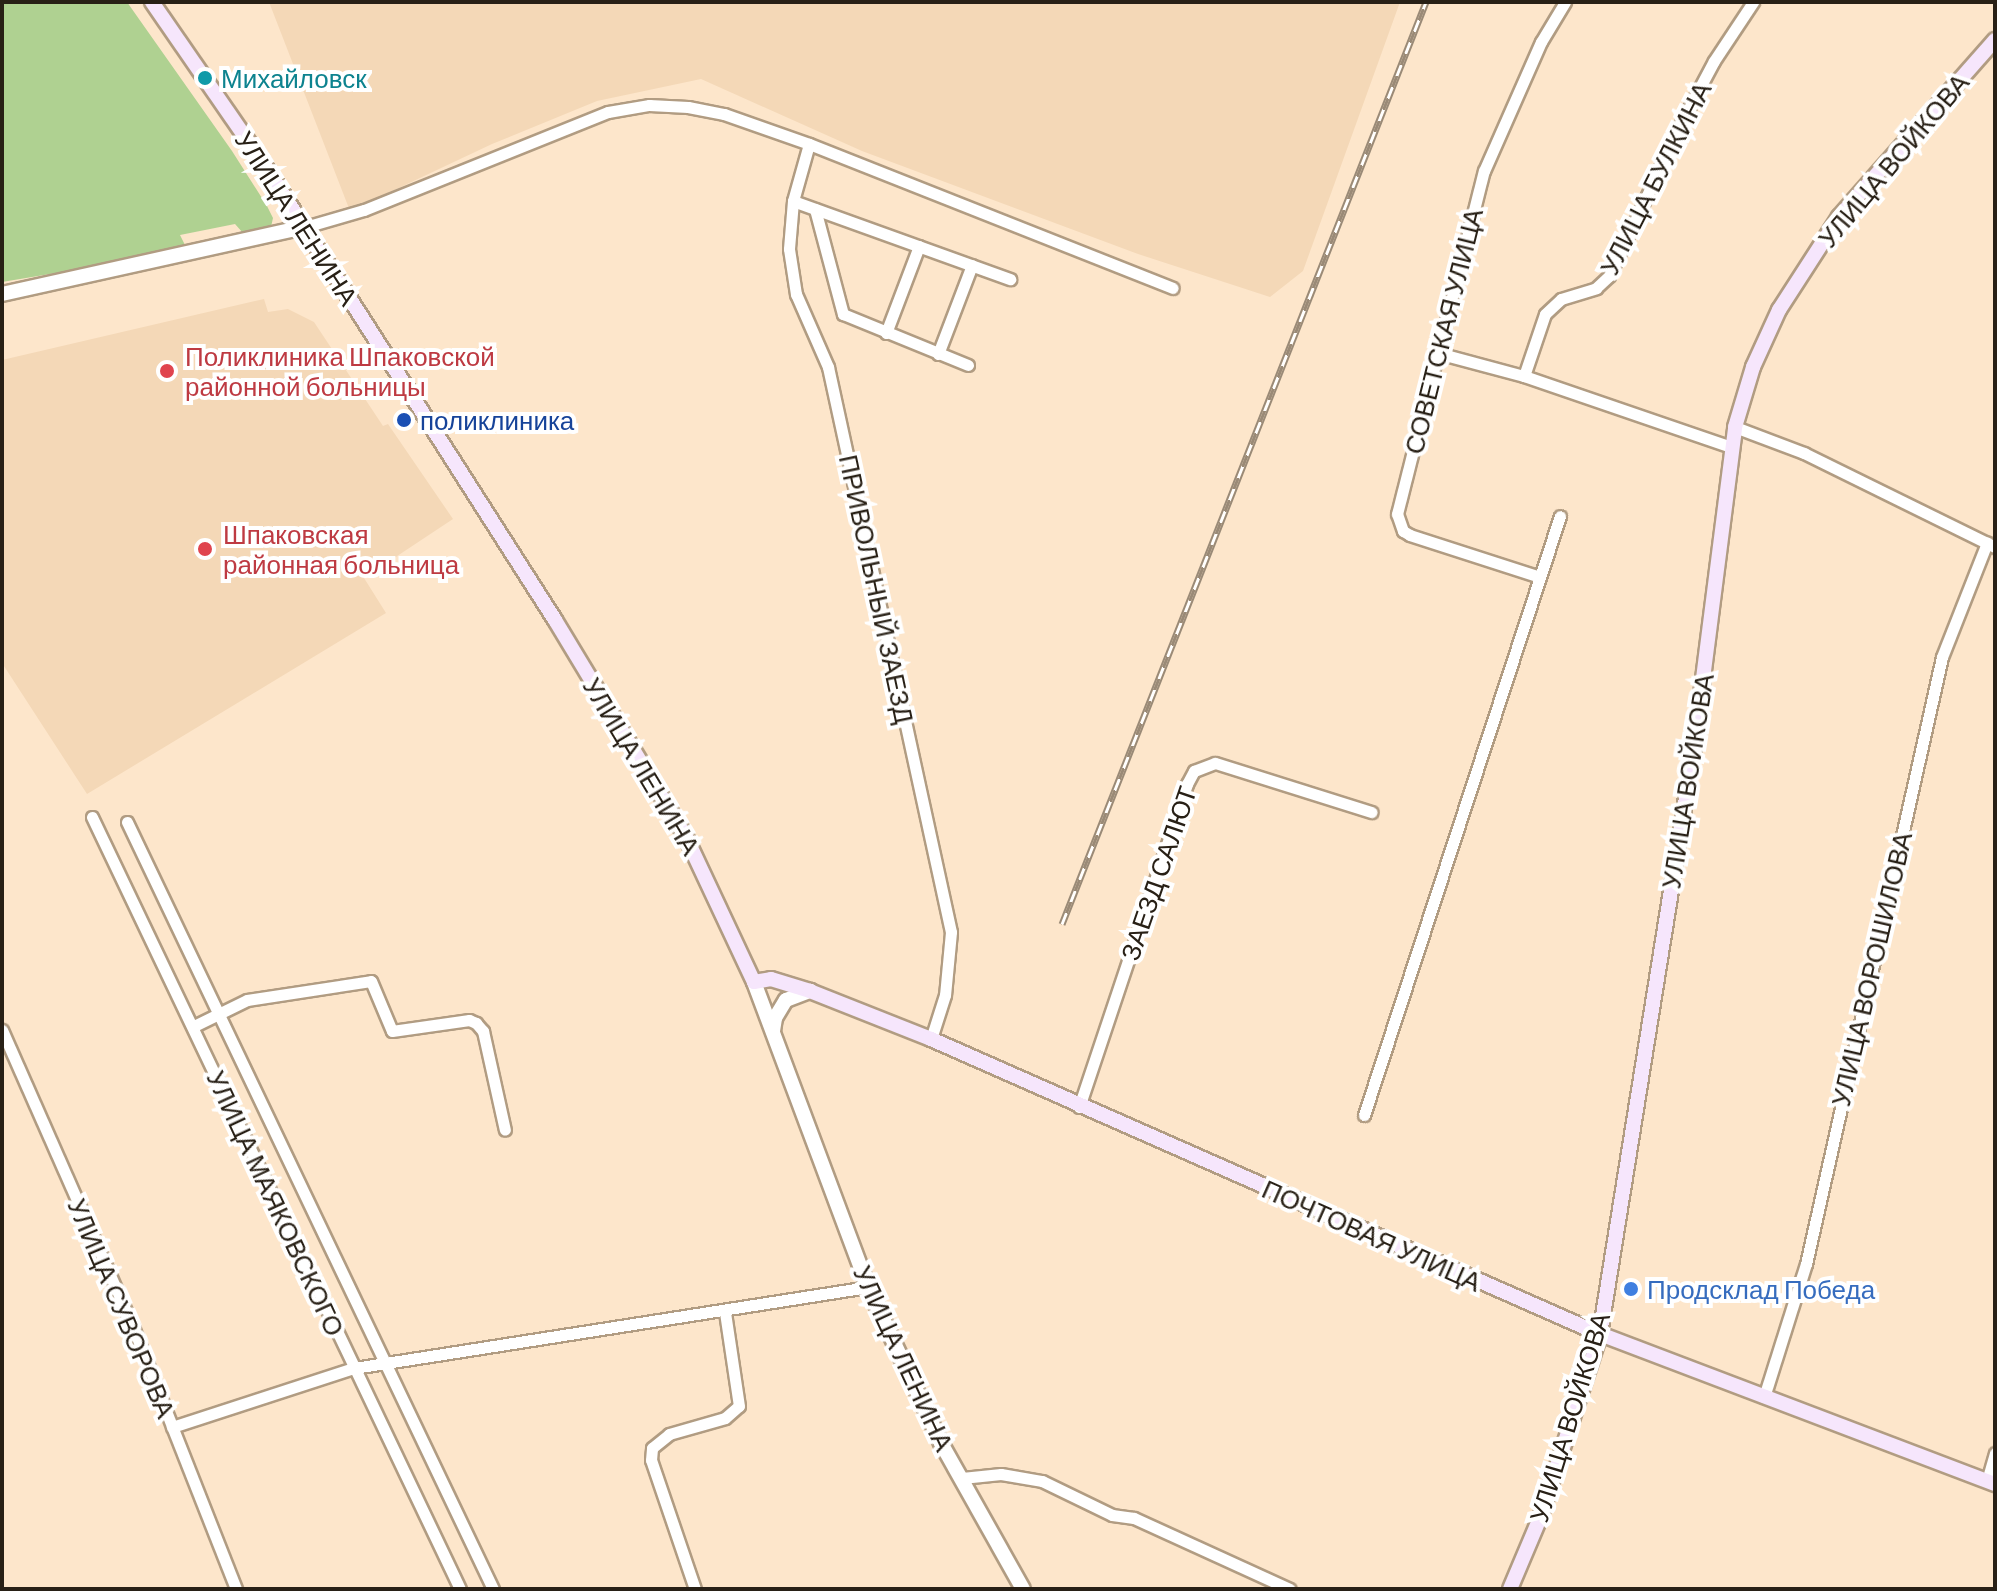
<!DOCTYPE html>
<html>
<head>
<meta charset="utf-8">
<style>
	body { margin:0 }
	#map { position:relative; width:1997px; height:1591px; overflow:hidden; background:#fde6cb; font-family:Barlow,sans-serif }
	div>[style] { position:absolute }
	.built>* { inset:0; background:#f4d8b7 }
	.green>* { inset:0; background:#afd191 }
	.roads { filter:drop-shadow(2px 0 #b19c82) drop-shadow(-2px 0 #b19c82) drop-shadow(0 2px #b19c82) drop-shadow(0 -2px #b19c82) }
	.minor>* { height:11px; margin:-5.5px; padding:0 5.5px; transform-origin:5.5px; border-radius:5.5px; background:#fff }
	.tertiary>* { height:14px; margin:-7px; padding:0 7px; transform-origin:7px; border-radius:7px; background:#fff }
	.secondary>* { height:14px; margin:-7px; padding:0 7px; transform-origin:7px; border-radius:7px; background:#f6e6fc }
	.rail>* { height:7px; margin-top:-3.5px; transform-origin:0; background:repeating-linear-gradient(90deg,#fff 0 12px,#9a8a77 0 24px); box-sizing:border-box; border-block:2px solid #9a8a77 }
	.dots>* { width:22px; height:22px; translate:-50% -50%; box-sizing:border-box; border:4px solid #fff; border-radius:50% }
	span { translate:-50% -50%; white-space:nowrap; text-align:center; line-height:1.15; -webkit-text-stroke:8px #fff; paint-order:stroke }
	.culture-label { font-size:26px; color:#0d838f }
	.left { translate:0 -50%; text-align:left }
	.street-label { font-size:26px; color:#282016 }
	.health-label { font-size:26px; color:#be3a42 }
	.transit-label { font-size:26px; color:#164399 }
	.shop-label { font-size:26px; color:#366cbe }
	.frame { position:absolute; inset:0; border:4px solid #282016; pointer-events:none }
</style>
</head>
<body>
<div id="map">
	<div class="built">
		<div style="clip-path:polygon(269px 2px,1400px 2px,1303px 271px,1270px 297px,1138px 254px,862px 151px,701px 79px,597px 101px,492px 144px,350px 211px)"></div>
		<div style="clip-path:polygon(264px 299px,268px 312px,288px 309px,314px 322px,383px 426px,388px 424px,453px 519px,364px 578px,386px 613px,87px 794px,2px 663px,2px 360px)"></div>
	</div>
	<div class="green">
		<div style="clip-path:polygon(2px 2px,127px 2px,232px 151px,267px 206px,273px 218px,271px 227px,243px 233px,235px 224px,180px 235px,185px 245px,74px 270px,2px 282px)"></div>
	</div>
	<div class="roads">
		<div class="minor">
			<div style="left:809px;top:144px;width:59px;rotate:105.7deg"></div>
			<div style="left:793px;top:201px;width:48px;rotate:94.8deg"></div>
			<div style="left:789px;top:249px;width:46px;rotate:81.2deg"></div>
			<div style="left:796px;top:294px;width:80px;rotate:66.3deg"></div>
			<div style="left:828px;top:367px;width:578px;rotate:77.72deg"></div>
			<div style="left:951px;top:932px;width:63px;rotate:95.4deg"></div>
			<div style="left:945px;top:995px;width:46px;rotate:107.7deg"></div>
			<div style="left:793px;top:201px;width:231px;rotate:19.8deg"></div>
			<div style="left:815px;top:209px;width:109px;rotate:75.1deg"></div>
			<div style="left:843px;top:314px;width:135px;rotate:22.2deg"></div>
			<div style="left:305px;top:227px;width:61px;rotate:-16.1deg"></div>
			<div style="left:364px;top:210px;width:263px;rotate:-21.9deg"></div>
			<div style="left:608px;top:112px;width:42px;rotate:-9.7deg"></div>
			<div style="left:649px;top:105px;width:39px;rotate:3deg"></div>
			<div style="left:688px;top:107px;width:37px;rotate:11deg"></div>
			<div style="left:724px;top:114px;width:90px;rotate:19.4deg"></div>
			<div style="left:809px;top:144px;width:391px;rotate:21.6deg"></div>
			<div style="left:886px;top:333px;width:93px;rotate:-69.2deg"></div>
			<div style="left:1438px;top:353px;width:89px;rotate:15deg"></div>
			<div style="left:1524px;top:376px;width:219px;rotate:18.9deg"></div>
			<div style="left:938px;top:354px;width:95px;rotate:-69.1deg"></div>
			<div style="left:1524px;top:376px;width:65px;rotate:-71.3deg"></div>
			<div style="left:1545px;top:314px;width:22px;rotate:-43deg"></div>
			<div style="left:1561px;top:299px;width:37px;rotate:-17deg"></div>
			<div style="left:1596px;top:288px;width:18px;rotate:-43deg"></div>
			<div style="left:1609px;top:276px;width:169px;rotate:-64.8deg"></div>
			<div style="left:1681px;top:123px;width:70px;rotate:-62deg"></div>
			<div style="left:1714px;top:61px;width:71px;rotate:-56.5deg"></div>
			<div style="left:1735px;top:427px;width:74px;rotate:20.6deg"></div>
			<div style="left:1804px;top:453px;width:213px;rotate:26.2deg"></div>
			<div style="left:1540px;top:577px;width:137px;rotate:-162.1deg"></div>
			<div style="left:1410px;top:535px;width:8px;rotate:-150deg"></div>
			<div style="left:1403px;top:531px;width:18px;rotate:-109deg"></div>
			<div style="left:1397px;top:514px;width:354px;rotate:-75.8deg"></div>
			<div style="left:1484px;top:171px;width:141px;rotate:-66.2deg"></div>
			<div style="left:1541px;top:42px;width:47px;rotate:-59deg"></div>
			<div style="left:92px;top:817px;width:855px;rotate:64.51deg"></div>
			<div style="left:127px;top:822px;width:850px;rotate:64.49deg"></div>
			<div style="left:194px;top:1026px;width:59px;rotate:-26.1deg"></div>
			<div style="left:247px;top:1000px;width:125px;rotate:-8.7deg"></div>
			<div style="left:371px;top:981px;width:54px;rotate:67.2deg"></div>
			<div style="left:392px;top:1031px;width:78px;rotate:-8.1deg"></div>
			<div style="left:469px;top:1020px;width:8px;rotate:23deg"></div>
			<div style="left:476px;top:1023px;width:11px;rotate:49deg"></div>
			<div style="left:483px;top:1031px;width:101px;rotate:77.5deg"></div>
			<div style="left:2px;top:1030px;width:319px;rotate:66.2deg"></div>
			<div style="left:131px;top:1322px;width:287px;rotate:68.5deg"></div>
			<div style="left:1079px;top:1107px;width:341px;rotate:-71.5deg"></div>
			<div style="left:1187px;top:784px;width:15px;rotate:-62deg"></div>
			<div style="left:1194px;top:771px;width:22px;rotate:-21deg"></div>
			<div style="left:1215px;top:763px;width:164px;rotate:17.4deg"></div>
			<div style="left:1364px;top:1115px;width:630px;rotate:-71.88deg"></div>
			<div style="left:1764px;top:1397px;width:139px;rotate:-72.5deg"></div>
			<div style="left:1806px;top:1264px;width:622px;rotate:-77.37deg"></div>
			<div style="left:1942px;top:657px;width:123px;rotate:-68.5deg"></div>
			<div style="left:172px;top:1427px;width:191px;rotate:-18deg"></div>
			<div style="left:354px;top:1368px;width:520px;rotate:-8.96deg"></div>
			<div style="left:962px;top:1478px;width:39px;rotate:-6deg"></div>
			<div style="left:1001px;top:1474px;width:42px;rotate:9.7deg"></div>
			<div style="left:1042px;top:1481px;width:78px;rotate:25.9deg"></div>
			<div style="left:1112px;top:1515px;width:22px;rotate:8deg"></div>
			<div style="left:1134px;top:1518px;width:171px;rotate:24.5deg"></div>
			<div style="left:1987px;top:1481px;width:29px;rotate:-74deg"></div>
			<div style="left:695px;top:1589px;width:136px;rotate:-108.8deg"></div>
			<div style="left:651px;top:1460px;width:12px;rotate:-85deg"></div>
			<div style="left:652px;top:1448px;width:22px;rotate:-39deg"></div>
			<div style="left:669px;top:1434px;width:58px;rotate:-15.9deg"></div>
			<div style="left:725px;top:1418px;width:18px;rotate:-41deg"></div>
			<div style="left:739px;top:1406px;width:95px;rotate:-98.5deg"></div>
		</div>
		<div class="tertiary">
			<div style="left:2px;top:294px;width:310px;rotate:-12.5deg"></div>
			<div style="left:754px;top:982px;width:326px;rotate:69.5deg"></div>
			<div style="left:868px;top:1287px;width:172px;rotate:64.9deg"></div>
			<div style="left:941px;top:1443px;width:167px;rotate:60.7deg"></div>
			<div style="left:773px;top:1031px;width:13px;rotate:-81deg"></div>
			<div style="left:775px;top:1018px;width:21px;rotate:-59deg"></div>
			<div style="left:786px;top:1000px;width:26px;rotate:-21deg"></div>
		</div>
		<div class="secondary">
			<div style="left:152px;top:2px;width:199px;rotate:55.4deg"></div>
			<div style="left:265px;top:166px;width:539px;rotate:57.43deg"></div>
			<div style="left:555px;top:620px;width:253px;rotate:58.9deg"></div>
			<div style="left:686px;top:837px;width:160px;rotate:64.9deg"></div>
			<div style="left:754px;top:982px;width:17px;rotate:-10deg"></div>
			<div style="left:771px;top:979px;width:41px;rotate:17.1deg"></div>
			<div style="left:810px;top:991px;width:130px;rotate:21.6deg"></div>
			<div style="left:931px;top:1039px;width:731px;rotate:23.8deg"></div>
			<div style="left:1600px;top:1334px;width:423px;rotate:20.8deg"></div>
			<div style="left:1510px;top:1589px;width:77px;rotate:-67.1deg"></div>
			<div style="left:1540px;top:1518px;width:194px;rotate:-71.9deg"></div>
			<div style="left:1600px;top:1334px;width:601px;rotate:-80.9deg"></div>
			<div style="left:1695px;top:741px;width:317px;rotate:-82.7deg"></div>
			<div style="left:1735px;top:427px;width:63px;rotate:-73.3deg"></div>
			<div style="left:1753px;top:367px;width:63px;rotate:-65.5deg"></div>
			<div style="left:1779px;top:310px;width:111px;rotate:-57.2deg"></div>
			<div style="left:1839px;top:217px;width:236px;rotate:-48.6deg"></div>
		</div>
	</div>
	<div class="rail">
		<div style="left:1062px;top:924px;width:991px;rotate:-68.46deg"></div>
	</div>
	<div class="dots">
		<div style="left:205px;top:78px;background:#0f9aa8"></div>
		<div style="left:167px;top:371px;background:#e0444e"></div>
		<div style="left:404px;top:420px;background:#1a4fb4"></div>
		<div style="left:205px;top:549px;background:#e0444e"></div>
		<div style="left:1631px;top:1289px;background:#3f7fe0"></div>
	</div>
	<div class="culture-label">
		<span class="left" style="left:221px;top:78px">Михайловск</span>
	</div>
	<div class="street-label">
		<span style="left:1893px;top:160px;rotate:-50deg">УЛИЦА ВОЙКОВА</span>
		<span style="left:1655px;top:178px;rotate:-63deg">УЛИЦА БУЛКИНА</span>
		<span style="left:297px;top:218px;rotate:57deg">УЛИЦА ЛЕНИНА</span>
		<span style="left:1443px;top:331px;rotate:-76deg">СОВЕТСКАЯ УЛИЦА</span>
		<span style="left:877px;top:589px;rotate:78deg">ПРИВОЛЬНЫЙ ЗАЕЗД</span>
		<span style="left:642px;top:766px;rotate:59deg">УЛИЦА ЛЕНИНА</span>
		<span style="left:1687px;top:781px;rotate:-81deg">УЛИЦА ВОЙКОВА</span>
		<span style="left:1158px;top:873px;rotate:-71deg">ЗАЕЗД САЛЮТ</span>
		<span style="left:1871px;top:969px;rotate:-77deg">УЛИЦА ВОРОШИЛОВА</span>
		<span style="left:276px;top:1203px;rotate:65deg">УЛИЦА МАЯКОВСКОГО</span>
		<span style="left:1372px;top:1235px;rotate:24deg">ПОЧТОВАЯ УЛИЦА</span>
		<span style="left:122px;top:1308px;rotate:67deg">УЛИЦА СУВОРОВА</span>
		<span style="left:904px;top:1358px;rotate:65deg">УЛИЦА ЛЕНИНА</span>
		<span style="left:1569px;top:1417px;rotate:-73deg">УЛИЦА ВОЙКОВА</span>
	</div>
	<div class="health-label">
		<span class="left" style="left:185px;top:371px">Поликлиника Шпаковской<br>районной больницы</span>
		<span class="left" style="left:223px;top:549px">Шпаковская<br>районная больница</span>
	</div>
	<div class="transit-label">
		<span class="left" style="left:420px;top:420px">поликлиника</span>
	</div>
	<div class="shop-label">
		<span class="left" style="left:1647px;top:1289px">Продсклад Победа</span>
	</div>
	<div class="frame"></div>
</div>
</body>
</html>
